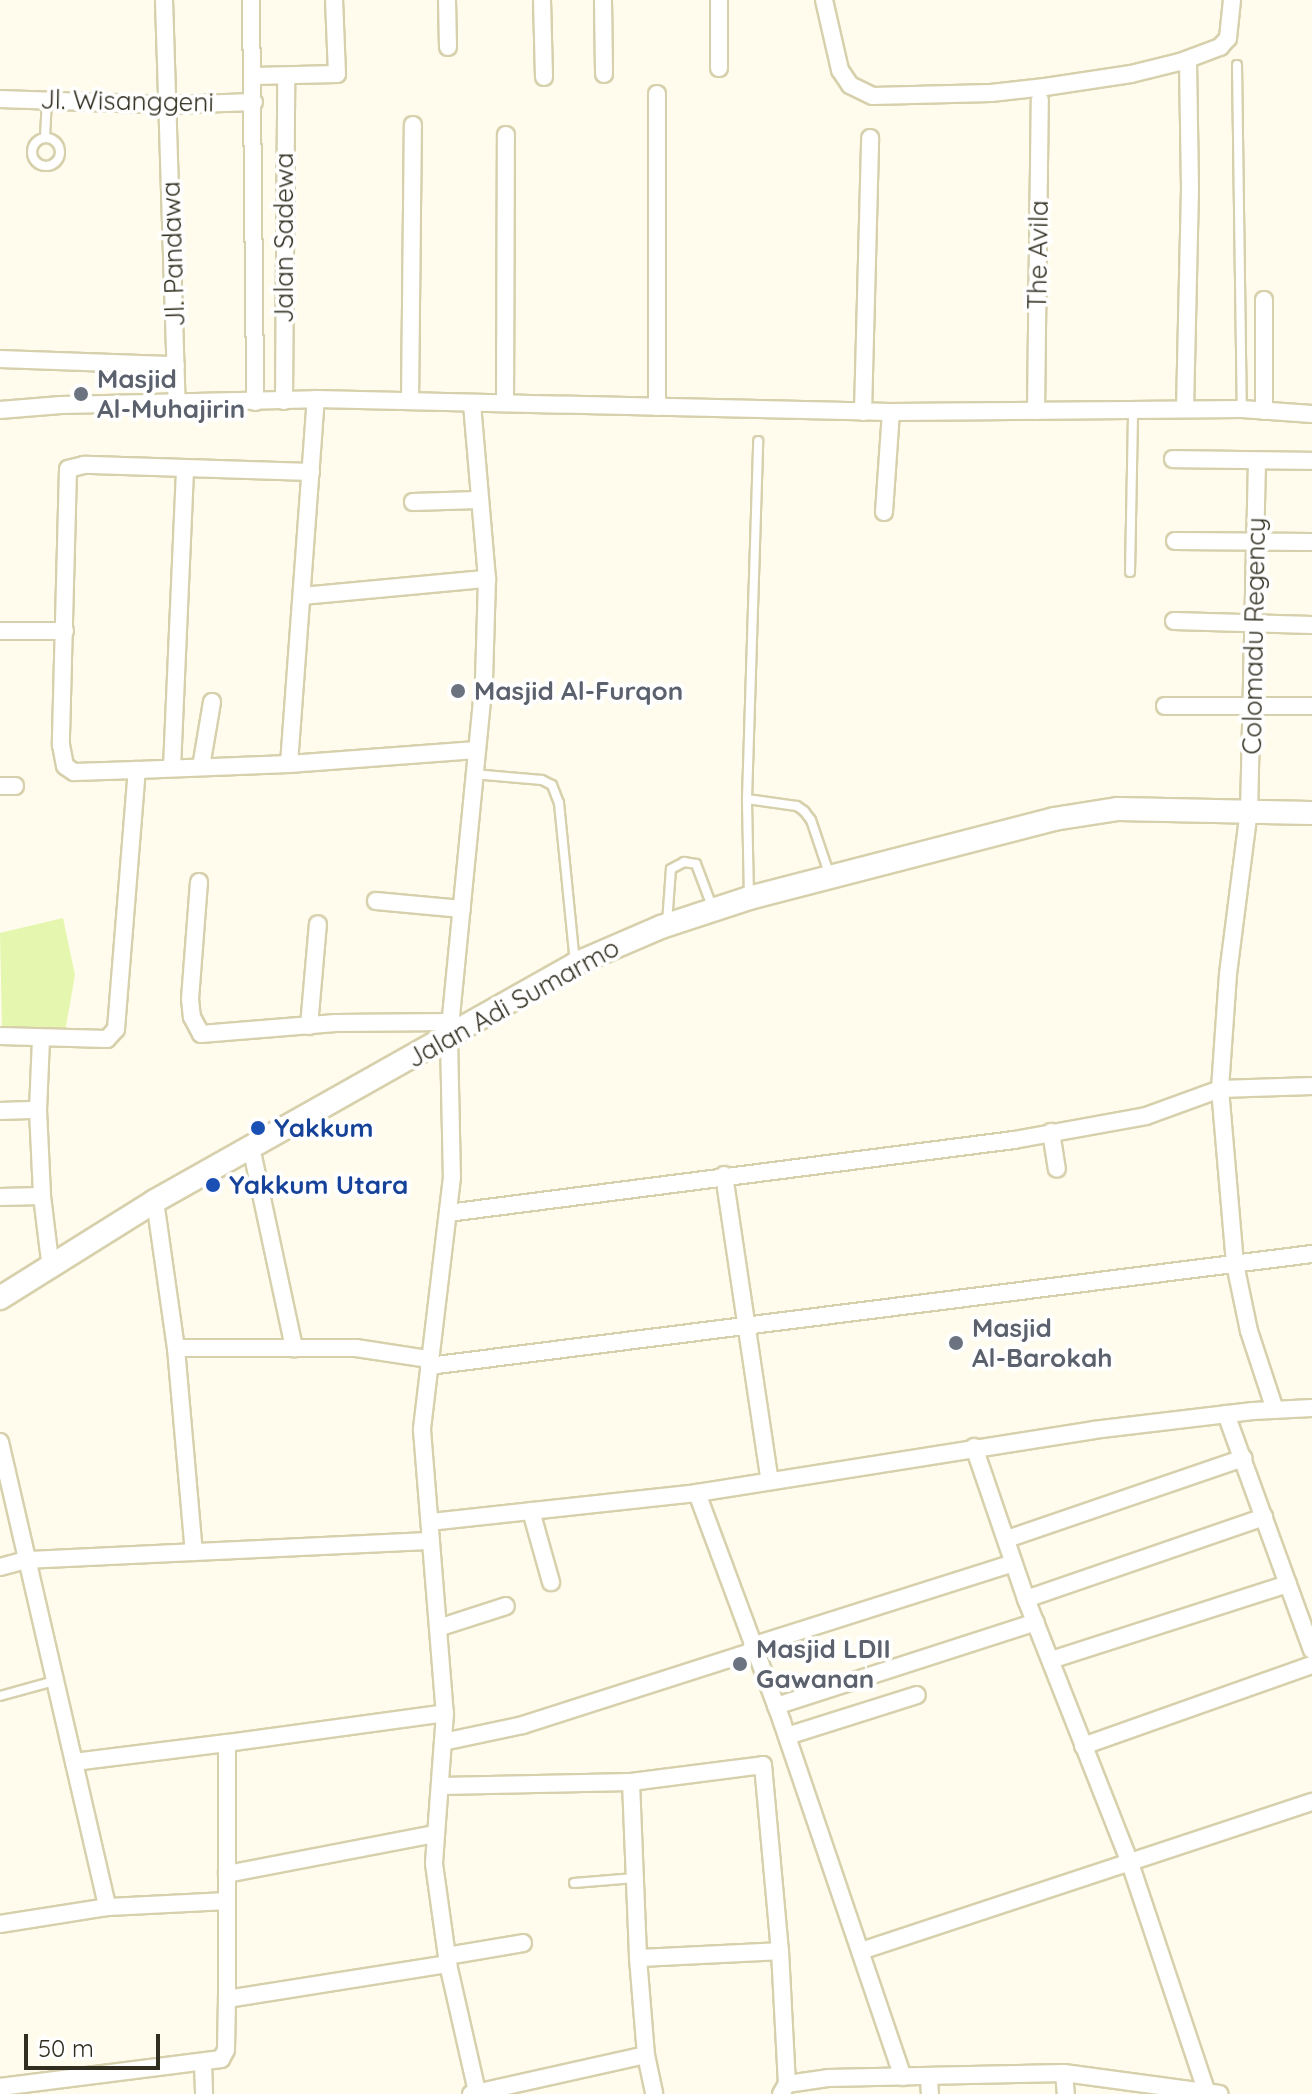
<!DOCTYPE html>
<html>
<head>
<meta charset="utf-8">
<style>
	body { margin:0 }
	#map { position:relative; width:1312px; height:2094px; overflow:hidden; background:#fffced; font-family:Quicksand,sans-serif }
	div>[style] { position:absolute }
	.green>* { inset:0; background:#e5f6af }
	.roads { filter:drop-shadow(2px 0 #d7d0ac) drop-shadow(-2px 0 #d7d0ac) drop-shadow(0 2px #d7d0ac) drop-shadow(0 -2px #d7d0ac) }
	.lane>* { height:8px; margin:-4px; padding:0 4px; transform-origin:4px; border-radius:4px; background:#fff }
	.lane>.ring { margin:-4px; padding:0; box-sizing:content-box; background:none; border:8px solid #fff; border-radius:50% }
	.street>* { height:16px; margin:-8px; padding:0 8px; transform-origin:8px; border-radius:8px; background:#fff }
	.secondary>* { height:22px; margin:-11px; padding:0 11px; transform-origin:11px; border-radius:11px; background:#fff }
	.dots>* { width:22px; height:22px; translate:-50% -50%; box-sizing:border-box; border:4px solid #fff; border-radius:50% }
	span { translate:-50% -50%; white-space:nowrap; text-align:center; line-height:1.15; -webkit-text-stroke:8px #fff; paint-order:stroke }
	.street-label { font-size:26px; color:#312e20 }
	.worship-label { font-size:26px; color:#5b616d; font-weight:700 }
	.left { translate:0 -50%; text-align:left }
	.transit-label { font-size:26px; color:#164399; font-weight:700 }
	.scale { position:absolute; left:24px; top:2034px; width:136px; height:36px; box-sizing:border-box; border:4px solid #312e20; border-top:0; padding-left:10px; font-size:24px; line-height:28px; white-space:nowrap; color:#312e20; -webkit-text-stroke:6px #fff; paint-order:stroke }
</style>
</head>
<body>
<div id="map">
	<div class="green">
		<div style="clip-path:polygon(63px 918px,75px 975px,65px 1032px,2px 1030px,0 933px)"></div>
	</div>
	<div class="roads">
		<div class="lane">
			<div style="left:1237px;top:65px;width:343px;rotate:89.2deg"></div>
			<div style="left:45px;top:137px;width:36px;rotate:-87deg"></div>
			<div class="ring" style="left:32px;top:138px;width:20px;height:20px"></div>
			<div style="left:1130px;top:572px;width:161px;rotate:-88.9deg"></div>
			<div style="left:473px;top:774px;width:69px;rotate:5deg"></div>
			<div style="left:542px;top:780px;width:11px;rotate:27deg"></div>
			<div style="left:552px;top:785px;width:19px;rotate:69deg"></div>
			<div style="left:559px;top:803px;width:161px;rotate:84.3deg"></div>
			<div style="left:747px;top:799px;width:50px;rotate:8deg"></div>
			<div style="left:797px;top:806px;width:9px;rotate:36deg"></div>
			<div style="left:804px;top:811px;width:11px;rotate:52deg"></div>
			<div style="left:811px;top:820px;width:59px;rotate:71.3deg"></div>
			<div style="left:749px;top:897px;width:98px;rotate:-91.2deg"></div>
			<div style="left:747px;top:799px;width:358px;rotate:-88.2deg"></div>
			<div style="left:667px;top:923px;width:54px;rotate:-85.8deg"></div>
			<div style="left:671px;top:869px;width:15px;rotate:-28deg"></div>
			<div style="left:684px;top:862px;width:12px;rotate:9deg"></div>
			<div style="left:696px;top:864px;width:48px;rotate:69.3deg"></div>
			<div style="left:0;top:1696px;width:56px;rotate:-15.5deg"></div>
			<div style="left:574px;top:1883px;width:61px;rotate:-4.7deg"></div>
		</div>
		<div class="street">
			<div style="left:164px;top:0;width:404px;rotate:88.2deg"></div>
			<div style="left:251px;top:0;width:402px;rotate:89.4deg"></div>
			<div style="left:447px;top:0;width:47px;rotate:88.8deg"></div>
			<div style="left:542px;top:0;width:77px;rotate:88.5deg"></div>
			<div style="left:603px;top:0;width:74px;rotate:89.2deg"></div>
			<div style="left:719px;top:0;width:68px;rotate:90deg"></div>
			<div style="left:824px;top:0;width:72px;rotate:77.1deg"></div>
			<div style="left:840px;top:70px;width:18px;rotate:56deg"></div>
			<div style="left:850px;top:85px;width:25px;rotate:26deg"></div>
			<div style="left:873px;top:96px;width:118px;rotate:-1.5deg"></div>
			<div style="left:991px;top:93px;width:54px;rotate:-6.3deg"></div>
			<div style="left:1045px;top:87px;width:87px;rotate:-8.6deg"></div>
			<div style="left:1131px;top:74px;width:50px;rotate:-13.8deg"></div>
			<div style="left:1180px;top:62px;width:43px;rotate:-20.6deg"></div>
			<div style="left:1220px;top:47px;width:12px;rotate:-48deg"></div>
			<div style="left:1228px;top:38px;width:38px;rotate:-84deg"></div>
			<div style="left:254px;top:76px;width:83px;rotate:-1.4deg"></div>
			<div style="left:337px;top:74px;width:74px;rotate:-92.3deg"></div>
			<div style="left:0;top:99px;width:168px;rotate:2deg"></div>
			<div style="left:168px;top:105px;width:86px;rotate:-2deg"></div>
			<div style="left:1264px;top:300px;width:111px;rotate:90deg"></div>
			<div style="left:0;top:359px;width:176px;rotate:2deg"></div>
			<div style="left:284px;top:401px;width:325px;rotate:-89.6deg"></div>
			<div style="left:410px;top:401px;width:276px;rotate:-89.4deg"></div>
			<div style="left:505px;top:403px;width:268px;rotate:-89.8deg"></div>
			<div style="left:472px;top:404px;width:176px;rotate:85.1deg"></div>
			<div style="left:487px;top:579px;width:101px;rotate:91.7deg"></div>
			<div style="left:484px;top:680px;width:360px;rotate:95.6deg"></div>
			<div style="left:449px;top:1038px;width:139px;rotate:88.8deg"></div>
			<div style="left:452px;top:1177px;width:255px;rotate:96.8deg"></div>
			<div style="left:422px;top:1430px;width:284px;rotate:85.4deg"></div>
			<div style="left:445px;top:1713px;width:151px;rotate:94.2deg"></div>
			<div style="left:434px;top:1864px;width:101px;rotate:82deg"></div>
			<div style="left:448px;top:1964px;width:131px;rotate:77.2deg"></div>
			<div style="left:657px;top:407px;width:313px;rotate:-90deg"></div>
			<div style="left:1185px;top:409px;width:221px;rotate:-88.7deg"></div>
			<div style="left:1190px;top:188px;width:128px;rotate:-90.9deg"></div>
			<div style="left:0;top:410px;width:61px;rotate:-4.7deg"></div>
			<div style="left:61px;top:405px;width:255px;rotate:-1.3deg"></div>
			<div style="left:316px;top:399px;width:575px;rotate:1.3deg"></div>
			<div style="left:891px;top:412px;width:351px;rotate:-0.5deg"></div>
			<div style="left:1242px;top:409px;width:70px;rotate:4.1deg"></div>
			<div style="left:1036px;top:411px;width:311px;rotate:-89.3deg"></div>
			<div style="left:863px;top:412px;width:274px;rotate:-88.5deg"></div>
			<div style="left:1173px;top:459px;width:139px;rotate:0.8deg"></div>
			<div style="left:1257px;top:461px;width:349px;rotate:91.3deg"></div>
			<div style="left:1249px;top:810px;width:165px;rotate:97.3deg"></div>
			<div style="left:1228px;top:974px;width:115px;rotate:94deg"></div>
			<div style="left:1220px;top:1089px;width:92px;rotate:-1.9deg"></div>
			<div style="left:311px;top:472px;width:227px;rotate:-178.2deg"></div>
			<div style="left:84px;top:465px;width:16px;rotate:166deg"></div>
			<div style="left:68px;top:469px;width:276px;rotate:91.5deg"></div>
			<div style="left:61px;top:745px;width:21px;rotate:79deg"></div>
			<div style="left:65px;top:766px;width:11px;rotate:34deg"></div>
			<div style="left:74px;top:772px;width:63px;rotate:-1.8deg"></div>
			<div style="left:137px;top:770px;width:152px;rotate:-2.3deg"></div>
			<div style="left:289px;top:764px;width:188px;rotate:-4.3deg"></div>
			<div style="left:413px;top:502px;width:65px;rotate:-1.8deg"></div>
			<div style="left:884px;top:512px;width:100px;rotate:-86deg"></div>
			<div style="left:1175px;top:541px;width:137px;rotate:0.4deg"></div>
			<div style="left:302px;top:596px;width:186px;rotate:-5.3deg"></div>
			<div style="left:1174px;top:621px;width:138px;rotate:1.7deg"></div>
			<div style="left:0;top:631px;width:65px"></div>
			<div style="left:1165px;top:706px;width:147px"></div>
			<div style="left:289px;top:764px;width:366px;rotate:-85.8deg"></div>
			<div style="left:201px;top:767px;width:66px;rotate:-80.4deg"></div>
			<div style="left:172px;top:768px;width:299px;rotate:-87.5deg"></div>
			<div style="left:0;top:786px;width:15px"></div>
			<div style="left:199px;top:882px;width:117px;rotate:94.4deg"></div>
			<div style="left:190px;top:999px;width:18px;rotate:84deg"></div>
			<div style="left:192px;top:1017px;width:19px;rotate:62deg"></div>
			<div style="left:201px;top:1034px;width:135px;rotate:-4.7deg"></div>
			<div style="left:336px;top:1023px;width:114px;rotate:-0.5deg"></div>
			<div style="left:376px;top:901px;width:86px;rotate:5.3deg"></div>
			<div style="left:309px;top:1026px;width:102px;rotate:-85deg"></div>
			<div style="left:0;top:1036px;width:107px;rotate:1.6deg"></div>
			<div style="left:107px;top:1039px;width:13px;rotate:-48deg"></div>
			<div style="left:116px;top:1029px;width:260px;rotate:-85.4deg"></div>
			<div style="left:41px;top:1039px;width:71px;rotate:92.4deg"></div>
			<div style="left:38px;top:1110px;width:86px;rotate:87.3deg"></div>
			<div style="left:42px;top:1196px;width:74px;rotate:83deg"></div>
			<div style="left:0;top:1111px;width:38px;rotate:-2deg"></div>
			<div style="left:1051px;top:1132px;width:37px;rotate:81deg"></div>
			<div style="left:251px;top:1147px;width:206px;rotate:77.9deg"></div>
			<div style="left:724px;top:1175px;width:309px;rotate:81.5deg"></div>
			<div style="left:0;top:1197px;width:42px;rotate:-1.4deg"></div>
			<div style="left:155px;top:1201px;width:148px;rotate:81.9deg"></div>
			<div style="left:176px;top:1348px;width:205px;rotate:85deg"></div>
			<div style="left:448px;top:1213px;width:571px;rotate:-7.35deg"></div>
			<div style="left:1014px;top:1140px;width:134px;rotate:-10.3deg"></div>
			<div style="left:1146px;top:1116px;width:79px;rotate:-20deg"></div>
			<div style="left:1220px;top:1089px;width:176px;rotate:85.1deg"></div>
			<div style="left:1235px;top:1264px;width:68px;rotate:78.2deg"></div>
			<div style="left:1249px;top:1331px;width:83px;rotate:71.8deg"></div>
			<div style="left:176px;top:1348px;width:180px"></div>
			<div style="left:356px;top:1348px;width:74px;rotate:8.6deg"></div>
			<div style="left:429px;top:1366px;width:890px;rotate:-7.23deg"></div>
			<div style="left:1226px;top:1414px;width:251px;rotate:70deg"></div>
			<div style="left:0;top:1442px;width:477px;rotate:77deg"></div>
			<div style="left:974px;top:1447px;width:161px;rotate:71.1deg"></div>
			<div style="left:1026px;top:1599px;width:284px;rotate:68.5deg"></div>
			<div style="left:1130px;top:1863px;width:243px;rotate:71.5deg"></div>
			<div style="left:697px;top:1493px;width:244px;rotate:69.6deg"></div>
			<div style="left:782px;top:1722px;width:375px;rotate:71.2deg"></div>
			<div style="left:531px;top:1511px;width:74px;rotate:74.3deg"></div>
			<div style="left:430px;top:1522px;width:269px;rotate:-6.2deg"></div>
			<div style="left:697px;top:1493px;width:401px;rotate:-9deg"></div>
			<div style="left:1093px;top:1430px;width:161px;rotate:-6.8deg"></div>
			<div style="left:1253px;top:1411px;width:59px;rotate:-2.9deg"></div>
			<div style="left:1007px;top:1539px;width:250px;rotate:-18.9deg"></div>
			<div style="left:0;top:1567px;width:28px;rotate:-15deg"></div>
			<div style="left:27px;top:1560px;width:404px;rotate:-2.7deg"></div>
			<div style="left:1026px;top:1599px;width:252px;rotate:-19deg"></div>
			<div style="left:441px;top:1627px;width:68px;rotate:-17.9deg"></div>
			<div style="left:752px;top:1646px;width:274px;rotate:-17.6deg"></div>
			<div style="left:1051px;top:1660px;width:249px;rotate:-17.8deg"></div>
			<div style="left:776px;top:1706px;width:273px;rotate:-17.9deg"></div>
			<div style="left:787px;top:1736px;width:136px;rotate:-17.5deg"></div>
			<div style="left:443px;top:1742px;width:82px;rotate:-12deg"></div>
			<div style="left:523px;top:1725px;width:243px;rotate:-17.8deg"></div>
			<div style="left:1083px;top:1746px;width:243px;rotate:-19.5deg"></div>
			<div style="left:74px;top:1762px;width:154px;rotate:-7.1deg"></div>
			<div style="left:631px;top:1782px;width:176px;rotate:87.7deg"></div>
			<div style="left:638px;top:1958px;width:97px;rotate:85.3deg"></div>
			<div style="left:646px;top:2055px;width:40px;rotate:78deg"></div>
			<div style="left:442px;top:1786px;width:189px;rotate:-1.2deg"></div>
			<div style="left:631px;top:1782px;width:133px;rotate:-7.3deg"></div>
			<div style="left:763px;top:1765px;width:187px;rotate:84.8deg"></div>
			<div style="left:780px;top:1951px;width:133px;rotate:87deg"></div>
			<div style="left:227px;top:1874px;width:212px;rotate:-10.9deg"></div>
			<div style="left:0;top:1924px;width:108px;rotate:-9deg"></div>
			<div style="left:107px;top:1907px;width:117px;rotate:-2.9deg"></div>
			<div style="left:861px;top:1951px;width:475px;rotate:-18.3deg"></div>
			<div style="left:447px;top:1956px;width:77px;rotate:-9.7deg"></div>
			<div style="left:638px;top:1958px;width:142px;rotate:-2.8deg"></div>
			<div style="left:227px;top:1999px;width:224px;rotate:-9deg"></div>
			<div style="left:203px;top:2063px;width:31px;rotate:88deg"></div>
			<div style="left:1064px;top:2073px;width:21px;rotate:85deg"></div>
			<div style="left:929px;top:2077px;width:17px;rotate:87deg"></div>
			<div style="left:0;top:2087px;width:223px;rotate:-7.2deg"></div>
			<div style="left:221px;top:2059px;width:10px;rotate:-61deg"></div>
			<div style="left:226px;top:2050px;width:51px;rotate:-88.9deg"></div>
			<div style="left:227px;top:1999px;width:256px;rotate:-90deg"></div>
			<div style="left:227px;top:1743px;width:220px;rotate:-7.8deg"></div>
			<div style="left:471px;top:2094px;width:179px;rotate:-12.6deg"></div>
			<div style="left:781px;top:2094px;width:12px;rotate:-59deg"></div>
			<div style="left:787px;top:2084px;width:41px;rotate:-8.3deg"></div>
			<div style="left:828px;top:2078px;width:236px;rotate:-1.2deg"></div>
			<div style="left:1064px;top:2073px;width:157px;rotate:7.7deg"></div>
		</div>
		<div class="secondary">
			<div style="left:0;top:1298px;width:183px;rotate:-32deg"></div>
			<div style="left:155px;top:1201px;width:482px;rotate:-29.4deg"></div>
			<div style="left:575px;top:964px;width:94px;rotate:-23.3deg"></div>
			<div style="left:661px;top:927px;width:93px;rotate:-18.2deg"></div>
			<div style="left:749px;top:898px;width:315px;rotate:-14.5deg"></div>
			<div style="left:1054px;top:819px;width:65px;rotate:-8.9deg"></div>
			<div style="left:1118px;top:809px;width:194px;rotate:1.2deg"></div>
		</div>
	</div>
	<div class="dots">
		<div style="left:81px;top:394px;background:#6b7280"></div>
		<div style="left:458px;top:691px;background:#6b7280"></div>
		<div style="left:258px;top:1128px;background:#1a4fb4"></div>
		<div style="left:213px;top:1185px;background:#1a4fb4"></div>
		<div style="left:956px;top:1343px;background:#6b7280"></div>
		<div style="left:740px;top:1664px;background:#6b7280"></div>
	</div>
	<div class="street-label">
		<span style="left:127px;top:101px;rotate:1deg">Jl. Wisanggeni</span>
		<span style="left:284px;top:238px;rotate:-90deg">Jalan Sadewa</span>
		<span style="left:173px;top:254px;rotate:-92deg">Jl. Pandawa</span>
		<span style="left:1038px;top:255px;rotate:-89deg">The Avila</span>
		<span style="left:1254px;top:636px;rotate:-89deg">Colomadu Regency</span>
		<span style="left:513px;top:1003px;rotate:-29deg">Jalan Adi Sumarmo</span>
	</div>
	<div class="worship-label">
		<span class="left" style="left:97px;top:394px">Masjid<br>Al-Muhajirin</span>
		<span class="left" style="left:474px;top:691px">Masjid Al-Furqon</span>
		<span class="left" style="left:972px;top:1343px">Masjid<br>Al-Barokah</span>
		<span class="left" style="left:756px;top:1664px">Masjid LDII<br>Gawanan</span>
	</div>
	<div class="transit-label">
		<span class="left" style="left:274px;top:1128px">Yakkum</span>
		<span class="left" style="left:229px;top:1185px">Yakkum Utara</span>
	</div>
	<div class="scale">50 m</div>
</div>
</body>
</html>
